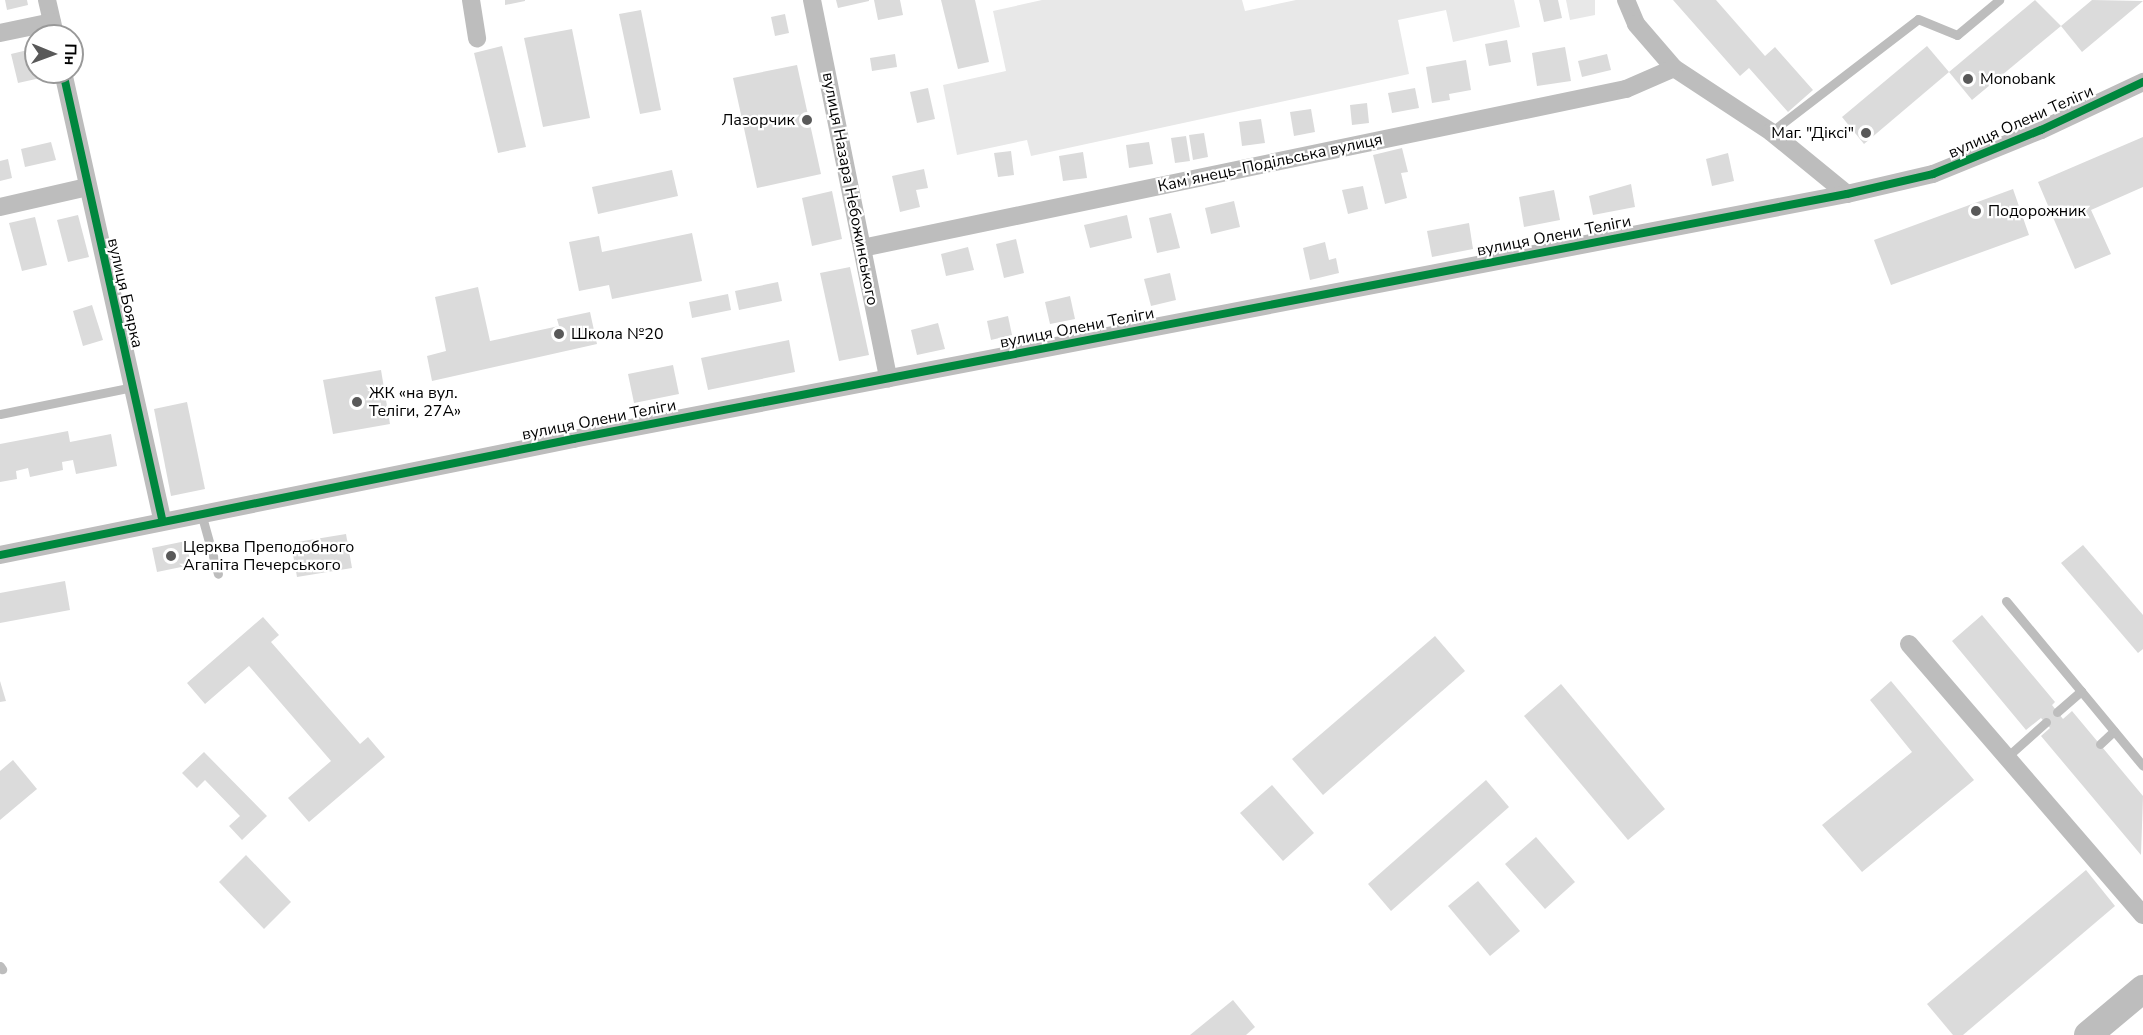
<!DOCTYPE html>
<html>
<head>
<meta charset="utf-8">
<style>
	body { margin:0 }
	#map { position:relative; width:2143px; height:1035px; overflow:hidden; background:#fff; font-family:"Nunito Sans",sans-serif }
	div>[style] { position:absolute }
	.green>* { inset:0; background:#e8e8e8 }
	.building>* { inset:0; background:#dbdbdb }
	.service>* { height:9px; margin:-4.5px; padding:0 4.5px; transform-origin:4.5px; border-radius:4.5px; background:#bdbdbd }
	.minor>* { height:18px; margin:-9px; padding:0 9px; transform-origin:9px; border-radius:9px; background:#bdbdbd }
	.primary>* { height:28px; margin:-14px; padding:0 14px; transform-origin:14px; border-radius:14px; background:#bdbdbd }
	.cycleway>* { height:8px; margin:-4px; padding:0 4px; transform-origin:4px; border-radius:4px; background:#00873e }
	.dots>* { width:16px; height:16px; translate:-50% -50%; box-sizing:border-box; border:3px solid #fff; border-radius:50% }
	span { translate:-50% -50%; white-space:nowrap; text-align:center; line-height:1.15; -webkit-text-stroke:4.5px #fff; paint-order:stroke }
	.poi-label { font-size:16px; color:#000 }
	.left { translate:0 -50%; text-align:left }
	.right { translate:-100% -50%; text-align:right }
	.street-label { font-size:16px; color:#000 }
	.north { position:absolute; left:24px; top:24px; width:60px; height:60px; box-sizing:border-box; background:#fff; border:2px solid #999; border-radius:50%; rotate:91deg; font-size:16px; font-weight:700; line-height:24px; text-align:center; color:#000 }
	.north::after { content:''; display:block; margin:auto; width:21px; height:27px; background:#595959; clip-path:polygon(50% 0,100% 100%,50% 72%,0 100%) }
</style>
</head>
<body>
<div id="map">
	<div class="green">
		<div style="clip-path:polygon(1042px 0,1242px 0,1245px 11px,1296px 0,1514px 0,1520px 27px,1453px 42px,1446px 10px,1398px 20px,1409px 74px,1031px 156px,1027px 140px,957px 155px,943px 85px,1006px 71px,993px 11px)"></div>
		<div style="clip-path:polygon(1566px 0,1595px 0,1595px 15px,1570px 20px)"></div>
	</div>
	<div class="building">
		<div style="clip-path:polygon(5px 0,27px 0,28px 5px,7px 10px)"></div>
		<div style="clip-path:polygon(505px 0,525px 0,525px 1px,505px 5px)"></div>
		<div style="clip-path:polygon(836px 0,869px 0,869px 1px,838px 8px)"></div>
		<div style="clip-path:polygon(874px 0,900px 0,903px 15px,878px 20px)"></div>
		<div style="clip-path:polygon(941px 0,975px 0,989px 62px,958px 69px)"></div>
		<div style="clip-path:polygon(1539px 0,1558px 0,1562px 18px,1544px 22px)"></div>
		<div style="clip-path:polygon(1673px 0,1716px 0,1765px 56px,1775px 47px,1813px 90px,1788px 112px,1749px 68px,1740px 76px)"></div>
		<div style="clip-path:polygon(2035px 0,2061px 26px,1972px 100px,1949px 72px)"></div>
		<div style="clip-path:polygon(2092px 0,2143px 1px,2082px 52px,2061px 26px)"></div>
		<div style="clip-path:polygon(641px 10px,661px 110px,640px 114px,619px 14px)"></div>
		<div style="clip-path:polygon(785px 14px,789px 33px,775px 36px,771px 17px)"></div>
		<div style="clip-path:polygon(572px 29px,590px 118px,543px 127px,524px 38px)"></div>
		<div style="clip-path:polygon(1507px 40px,1511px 62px,1489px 66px,1485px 44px)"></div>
		<div style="clip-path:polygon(502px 46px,526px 147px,498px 153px,474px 53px)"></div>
		<div style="clip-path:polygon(1927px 46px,1949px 72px,1864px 144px,1842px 117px)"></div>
		<div style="clip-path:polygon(1565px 47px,1571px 81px,1537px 86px,1532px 53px)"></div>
		<div style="clip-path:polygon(36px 48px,36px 72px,44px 72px,45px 77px,18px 83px,11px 54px)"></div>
		<div style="clip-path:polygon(895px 54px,897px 67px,872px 71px,870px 58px)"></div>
		<div style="clip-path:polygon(1607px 54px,1611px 70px,1582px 77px,1578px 61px)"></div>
		<div style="clip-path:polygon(1466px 60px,1471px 90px,1449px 94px,1450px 100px,1432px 103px,1426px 67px)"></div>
		<div style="clip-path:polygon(797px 65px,821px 174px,757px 188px,733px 78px)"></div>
		<div style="clip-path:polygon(928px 88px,935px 119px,917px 123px,910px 92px)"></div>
		<div style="clip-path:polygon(1415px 88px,1419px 108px,1392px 113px,1388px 93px)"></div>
		<div style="clip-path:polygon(1367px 103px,1369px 123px,1352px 125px,1350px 105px)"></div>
		<div style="clip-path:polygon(1311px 109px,1315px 132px,1294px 136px,1290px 112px)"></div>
		<div style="clip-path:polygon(1261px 119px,1265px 143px,1242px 146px,1239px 122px)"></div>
		<div style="clip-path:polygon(1204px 133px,1208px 157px,1193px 160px,1189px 135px)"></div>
		<div style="clip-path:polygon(1186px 136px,1190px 161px,1175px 163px,1171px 138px)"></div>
		<div style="clip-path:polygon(2143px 137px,2143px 187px,2091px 210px,2111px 254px,2075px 269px,2038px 182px)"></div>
		<div style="clip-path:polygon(51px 142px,56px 160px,25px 167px,21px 149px)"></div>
		<div style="clip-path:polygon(1149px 142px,1153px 164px,1129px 168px,1126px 145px)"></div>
		<div style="clip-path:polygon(1402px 148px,1408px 172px,1401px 173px,1407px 198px,1385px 204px,1373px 155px)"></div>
		<div style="clip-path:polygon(1011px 151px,1014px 175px,998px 177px,994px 153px)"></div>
		<div style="clip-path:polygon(1083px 152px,1087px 178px,1063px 181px,1059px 156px)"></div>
		<div style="clip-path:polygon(1728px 153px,1734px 181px,1712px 186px,1706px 159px)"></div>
		<div style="clip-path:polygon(8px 159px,12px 178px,0 181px,0 161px)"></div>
		<div style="clip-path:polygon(924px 169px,928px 188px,916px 190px,920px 207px,900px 212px,892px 176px)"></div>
		<div style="clip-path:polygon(672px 170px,678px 196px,598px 214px,592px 187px)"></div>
		<div style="clip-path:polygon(1631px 184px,1635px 207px,1593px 215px,1589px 196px)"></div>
		<div style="clip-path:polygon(1363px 186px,1368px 209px,1348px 214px,1342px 190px)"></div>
		<div style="clip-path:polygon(2013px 189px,2029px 235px,1891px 285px,1874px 240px)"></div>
		<div style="clip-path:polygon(1554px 190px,1560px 220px,1524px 227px,1519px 197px)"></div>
		<div style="clip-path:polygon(832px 191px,842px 239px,812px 246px,802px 198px)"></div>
		<div style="clip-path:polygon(1234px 201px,1240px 227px,1211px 234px,1205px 208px)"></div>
		<div style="clip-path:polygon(1171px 213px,1180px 248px,1157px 253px,1149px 218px)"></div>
		<div style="clip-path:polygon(78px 215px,89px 257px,68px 262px,57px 220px)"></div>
		<div style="clip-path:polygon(1127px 215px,1132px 238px,1090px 248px,1084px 225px)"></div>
		<div style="clip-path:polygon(35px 217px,47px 265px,22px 271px,9px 223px)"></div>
		<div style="clip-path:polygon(1469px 223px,1473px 249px,1432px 257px,1427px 231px)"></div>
		<div style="clip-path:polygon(692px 233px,702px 281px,612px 299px,609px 285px,579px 291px,569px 242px,599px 236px,602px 252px)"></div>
		<div style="clip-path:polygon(1016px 239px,1024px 273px,1004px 278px,996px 244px)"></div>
		<div style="clip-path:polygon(1325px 242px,1329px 260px,1336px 258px,1339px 273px,1310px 280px,1303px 248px)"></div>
		<div style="clip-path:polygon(968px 247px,974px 270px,946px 276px,941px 254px)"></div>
		<div style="clip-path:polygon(850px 267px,869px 355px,839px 361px,820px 273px)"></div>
		<div style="clip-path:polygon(1170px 273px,1176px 300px,1151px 306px,1144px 279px)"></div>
		<div style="clip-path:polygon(778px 282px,782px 301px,739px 310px,735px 291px)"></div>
		<div style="clip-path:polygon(478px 287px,490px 341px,559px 326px,557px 319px,590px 312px,597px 344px,432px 381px,427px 356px,446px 351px,435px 297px)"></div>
		<div style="clip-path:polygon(728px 294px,731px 310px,692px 318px,689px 302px)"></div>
		<div style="clip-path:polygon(1070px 296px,1075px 319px,1050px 324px,1045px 302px)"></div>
		<div style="clip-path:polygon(92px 305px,103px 340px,83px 346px,73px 311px)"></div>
		<div style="clip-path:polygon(1008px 316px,1012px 335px,991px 340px,987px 321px)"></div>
		<div style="clip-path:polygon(938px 323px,945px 349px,917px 355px,911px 330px)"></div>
		<div style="clip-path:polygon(789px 340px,795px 372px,708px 390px,701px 358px)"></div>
		<div style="clip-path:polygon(673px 365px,679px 394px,634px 403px,628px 374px)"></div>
		<div style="clip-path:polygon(381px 370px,390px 424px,333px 434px,323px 380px)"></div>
		<div style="clip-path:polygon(187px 402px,205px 489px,171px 496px,154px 409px)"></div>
		<div style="clip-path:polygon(68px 431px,70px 442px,111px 434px,117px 466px,76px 474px,73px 460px,62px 462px,63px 470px,30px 477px,28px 468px,16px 471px,17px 479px,0 482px,0 444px)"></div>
		<div style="clip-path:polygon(346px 534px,352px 568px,297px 577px,291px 543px)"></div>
		<div style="clip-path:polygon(186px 541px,191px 565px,157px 572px,152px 548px)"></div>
		<div style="clip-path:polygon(2083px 545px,2143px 615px,2143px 649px,2138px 653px,2061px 563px)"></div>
		<div style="clip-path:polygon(65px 581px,70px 610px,0 623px,0 593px)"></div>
		<div style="clip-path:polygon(1982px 615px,2055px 702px,2052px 705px,2063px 719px,2072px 711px,2143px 796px,2141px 855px,2041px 736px,2050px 728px,2041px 718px,2026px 730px,1952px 641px)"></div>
		<div style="clip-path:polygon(263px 617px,279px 635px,271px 642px,360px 744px,368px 737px,385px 757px,309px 822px,288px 798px,331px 761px,249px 666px,205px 704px,187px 683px)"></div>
		<div style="clip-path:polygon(1435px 636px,1465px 671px,1323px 795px,1292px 759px)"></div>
		<div style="clip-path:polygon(0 681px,6px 701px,0 702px)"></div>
		<div style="clip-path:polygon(1891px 681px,1974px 780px,1862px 872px,1822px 825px,1912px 752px,1870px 700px)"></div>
		<div style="clip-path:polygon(1561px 684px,1665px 809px,1628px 840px,1524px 716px)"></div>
		<div style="clip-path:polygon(204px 752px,267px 816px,242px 840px,229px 826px,240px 816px,205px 780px,197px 788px,182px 773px)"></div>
		<div style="clip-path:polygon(13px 760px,37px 789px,0 820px,0 771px)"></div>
		<div style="clip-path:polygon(1486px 780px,1509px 807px,1391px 911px,1368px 884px)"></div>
		<div style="clip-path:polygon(1272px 785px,1314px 833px,1283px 861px,1240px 813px)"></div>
		<div style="clip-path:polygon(1536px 837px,1575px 882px,1545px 909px,1505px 864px)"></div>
		<div style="clip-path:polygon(246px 855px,291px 902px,264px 929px,219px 882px)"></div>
		<div style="clip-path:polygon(2086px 870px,2115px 906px,1963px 1035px,1953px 1035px,1927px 1004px)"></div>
		<div style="clip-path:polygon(1478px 881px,1520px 931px,1490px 956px,1448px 906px)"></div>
		<div style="clip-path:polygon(1233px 1000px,1255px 1027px,1246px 1035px,1190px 1035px)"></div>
	</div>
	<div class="service">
		<div style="left:1771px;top:132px;width:185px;rotate:-37.5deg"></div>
		<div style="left:1918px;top:19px;width:42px;rotate:22.3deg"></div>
		<div style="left:1957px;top:35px;width:55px;rotate:-39.8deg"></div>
		<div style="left:0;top:414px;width:136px;rotate:-11.5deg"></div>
		<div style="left:201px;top:513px;width:63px;rotate:74.4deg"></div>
		<div style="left:2006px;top:601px;width:117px;rotate:50.2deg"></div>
		<div style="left:2057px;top:712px;width:32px;rotate:-41deg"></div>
		<div style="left:2081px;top:691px;width:97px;rotate:50.4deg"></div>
		<div style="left:2100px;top:744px;width:19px;rotate:-43deg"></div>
		<div style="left:2008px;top:756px;width:51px;rotate:-41.8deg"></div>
		<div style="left:0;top:966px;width:4px;rotate:56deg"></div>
	</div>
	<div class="minor">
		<div style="left:47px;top:0;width:37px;rotate:77deg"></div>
		<div style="left:471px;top:0;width:39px;rotate:81deg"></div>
		<div style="left:812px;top:0;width:386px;rotate:78.6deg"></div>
		<div style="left:1626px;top:0;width:26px;rotate:67deg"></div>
		<div style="left:1636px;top:24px;width:58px;rotate:49.2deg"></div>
		<div style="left:1674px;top:68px;width:116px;rotate:33.4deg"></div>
		<div style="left:1771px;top:132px;width:98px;rotate:39.2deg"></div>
		<div style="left:0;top:33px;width:53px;rotate:-11.9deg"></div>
		<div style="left:63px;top:72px;width:459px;rotate:77.5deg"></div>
		<div style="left:0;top:207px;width:89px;rotate:-12.9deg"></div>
		<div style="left:862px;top:248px;width:780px;rotate:-11.76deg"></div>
		<div style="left:1626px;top:89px;width:52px;rotate:-23.6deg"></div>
		<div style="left:0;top:555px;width:585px;rotate:-11.44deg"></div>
		<div style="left:573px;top:439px;width:1297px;rotate:-10.89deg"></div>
		<div style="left:1847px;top:194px;width:88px;rotate:-13.1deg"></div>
		<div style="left:1933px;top:174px;width:117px;rotate:-22.2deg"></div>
		<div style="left:2041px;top:130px;width:113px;rotate:-25.2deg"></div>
		<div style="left:1909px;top:644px;width:358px;rotate:49.2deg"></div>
	</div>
	<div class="primary">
		<div style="left:2088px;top:1035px;width:72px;rotate:-39.9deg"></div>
	</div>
	<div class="cycleway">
		<div style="left:63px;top:72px;width:459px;rotate:77.5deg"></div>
		<div style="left:0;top:555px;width:585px;rotate:-11.44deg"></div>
		<div style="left:573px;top:439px;width:1297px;rotate:-10.89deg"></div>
		<div style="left:1847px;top:194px;width:88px;rotate:-13.1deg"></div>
		<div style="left:1933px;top:174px;width:117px;rotate:-22.2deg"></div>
		<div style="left:2041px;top:130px;width:113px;rotate:-25.2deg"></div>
	</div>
	<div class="dots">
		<div style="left:1968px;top:79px;background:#595959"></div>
		<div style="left:807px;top:120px;background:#595959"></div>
		<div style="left:1866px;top:133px;background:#595959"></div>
		<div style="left:1976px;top:211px;background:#595959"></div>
		<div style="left:559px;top:334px;background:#595959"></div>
		<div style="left:357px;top:402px;background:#595959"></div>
		<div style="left:171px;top:556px;background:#595959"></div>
	</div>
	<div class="poi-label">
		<span class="left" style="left:1980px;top:79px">Monobank</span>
		<span class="right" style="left:795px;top:120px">Лазорчик</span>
		<span class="right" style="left:1854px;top:133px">Маг. "Діксі"</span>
		<span class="left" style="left:1988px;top:211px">Подорожник</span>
		<span class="left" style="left:571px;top:334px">Школа №20</span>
		<span class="left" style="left:369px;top:402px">ЖК «на вул.<br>Теліги, 27А»</span>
		<span class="left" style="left:183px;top:556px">Церква Преподобного<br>Агапіта Печерського</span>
	</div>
	<div class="street-label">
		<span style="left:2021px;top:122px;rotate:-24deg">вулиця Олени Теліги</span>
		<span style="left:1270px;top:163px;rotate:-12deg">Камʼянець-Подільська вулиця</span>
		<span style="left:850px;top:189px;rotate:79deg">вулиця Назара Небожинського</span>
		<span style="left:1554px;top:236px;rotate:-11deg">вулиця Олени Теліги</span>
		<span style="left:125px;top:293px;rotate:77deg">вулиця Боярка</span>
		<span style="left:1077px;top:328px;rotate:-11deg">вулиця Олени Теліги</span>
		<span style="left:599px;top:420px;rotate:-11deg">вулиця Олени Теліги</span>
	</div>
	<div class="north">Пн</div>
</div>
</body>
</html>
